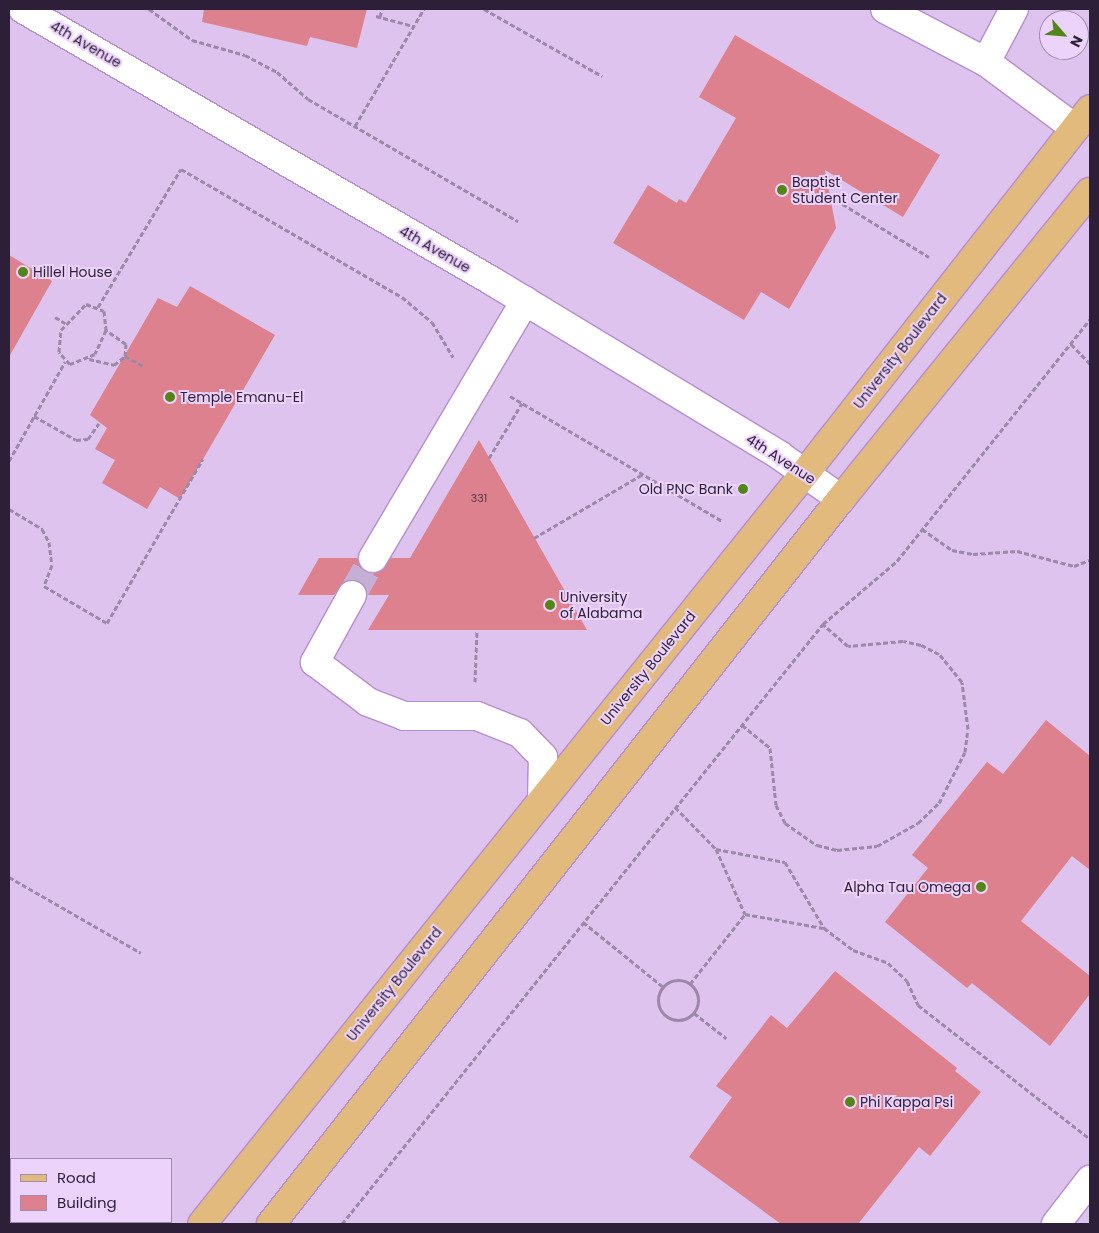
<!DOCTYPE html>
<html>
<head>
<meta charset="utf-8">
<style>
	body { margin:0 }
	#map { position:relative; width:1099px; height:1233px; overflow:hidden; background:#ebd3fb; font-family:Poppins,sans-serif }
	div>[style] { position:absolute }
	.built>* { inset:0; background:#ddc3ed }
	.building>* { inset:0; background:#de818e }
	.minor-tunnel>* { height:28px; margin-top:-14px; transform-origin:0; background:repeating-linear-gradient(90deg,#c5afd4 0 28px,transparent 0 42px) }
	.path>* { height:3px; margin-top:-1.5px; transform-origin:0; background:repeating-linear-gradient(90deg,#9c88aa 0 5px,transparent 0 7.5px) }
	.path>.ring { margin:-1.5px; padding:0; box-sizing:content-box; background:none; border:3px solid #9c88aa; border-radius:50% }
	.roads { filter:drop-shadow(1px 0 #b58ecd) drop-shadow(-1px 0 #b58ecd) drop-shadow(0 1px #b58ecd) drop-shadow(0 -1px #b58ecd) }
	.minor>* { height:28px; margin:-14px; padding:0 14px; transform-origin:14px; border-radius:14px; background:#fff }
	.major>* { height:28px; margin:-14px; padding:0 14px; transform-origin:14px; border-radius:14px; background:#e2ba7e }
	.dots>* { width:14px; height:14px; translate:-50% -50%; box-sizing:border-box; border:2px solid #ebd3fb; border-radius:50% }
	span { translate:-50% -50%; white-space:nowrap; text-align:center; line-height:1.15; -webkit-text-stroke:4px #ebd3fb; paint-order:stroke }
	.number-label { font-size:11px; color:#5a384e }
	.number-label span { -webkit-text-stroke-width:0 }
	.street-label { font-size:14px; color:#2e1f38 }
	.poi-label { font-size:14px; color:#2e1f38 }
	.left { translate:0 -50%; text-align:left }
	.right { translate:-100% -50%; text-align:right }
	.frame { position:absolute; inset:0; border:10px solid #2e1f38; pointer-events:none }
	.legend { position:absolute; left:10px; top:1158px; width:162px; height:65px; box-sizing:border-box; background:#ebd3fb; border:1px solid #9f8bad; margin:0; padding:6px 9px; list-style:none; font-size:15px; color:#2e1f38 }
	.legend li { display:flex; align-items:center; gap:10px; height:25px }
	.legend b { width:25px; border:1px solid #9f8bad }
	.north { position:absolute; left:1039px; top:10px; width:50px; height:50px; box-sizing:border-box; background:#ebd3fb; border:1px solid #9f8bad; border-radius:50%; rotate:117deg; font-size:14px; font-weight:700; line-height:20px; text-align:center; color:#2e1f38 }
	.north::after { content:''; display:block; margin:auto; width:18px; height:22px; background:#548518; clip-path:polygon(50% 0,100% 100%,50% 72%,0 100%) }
</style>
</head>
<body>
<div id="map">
	<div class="built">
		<div style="clip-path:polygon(evenodd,9px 9px,1090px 9px,1090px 1224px,9px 1224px,9px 9px,1049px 20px,1079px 20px,1079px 50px,1049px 50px,1049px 20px,9px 9px,11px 1159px,171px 1159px,171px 1222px,11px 1222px,11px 1159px)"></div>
	</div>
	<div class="building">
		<div style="clip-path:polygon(204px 9px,367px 9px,357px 48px,310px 37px,307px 46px,202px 22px)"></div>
		<div style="clip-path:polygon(735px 35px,940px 155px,903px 217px,825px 170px,836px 228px,789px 309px,761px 292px,744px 320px,613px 243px,648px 185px,677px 203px,679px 199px,686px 203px,736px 118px,699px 97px)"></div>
		<div style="clip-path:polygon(9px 255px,52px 281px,9px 357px)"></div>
		<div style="clip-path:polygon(190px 286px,275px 335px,180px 499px,160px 487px,147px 509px,102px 483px,115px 460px,95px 449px,107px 428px,90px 415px,158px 298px,177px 307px)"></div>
		<div style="clip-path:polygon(479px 440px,587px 630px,368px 630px,389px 595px,368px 595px,365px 587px,352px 579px,344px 582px,334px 595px,298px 595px,319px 558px,357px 558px,365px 571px,373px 574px,391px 558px,410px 558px)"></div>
		<div style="clip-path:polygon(1046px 720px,1090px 756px,1090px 870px,1072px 856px,1021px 921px,1090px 976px,1090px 994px,1050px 1046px,972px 983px,967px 988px,885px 922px,928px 868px,912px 855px,987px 762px,1003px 774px)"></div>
		<div style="clip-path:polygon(835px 971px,957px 1068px,955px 1071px,981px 1092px,930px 1156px,919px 1147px,858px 1224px,781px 1224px,689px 1157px,732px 1097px,716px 1086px,771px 1015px,787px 1028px)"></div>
	</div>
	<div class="minor-tunnel">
		<div style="left:352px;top:595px;width:43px;rotate:-60.4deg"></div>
	</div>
	<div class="path">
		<div style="left:149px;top:9px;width:53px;rotate:35.8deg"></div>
		<div style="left:192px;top:40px;width:55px;rotate:15.8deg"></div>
		<div style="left:245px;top:55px;width:36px;rotate:28deg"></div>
		<div style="left:277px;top:72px;width:41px;rotate:41.1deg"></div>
		<div style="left:308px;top:99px;width:243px;rotate:30.2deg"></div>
		<div style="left:484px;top:9px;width:136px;rotate:29.6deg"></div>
		<div style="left:376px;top:16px;width:39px;rotate:15deg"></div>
		<div style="left:380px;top:17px;width:8px;rotate:-76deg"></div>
		<div style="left:355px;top:126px;width:136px;rotate:-59.5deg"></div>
		<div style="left:836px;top:200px;width:109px;rotate:31.5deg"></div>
		<div style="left:86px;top:304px;width:19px;rotate:21deg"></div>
		<div style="left:104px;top:311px;width:19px;rotate:84deg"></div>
		<div style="left:106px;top:330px;width:26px;rotate:115deg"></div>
		<div style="left:95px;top:354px;width:27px;rotate:158deg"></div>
		<div style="left:70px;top:364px;width:16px;rotate:-133deg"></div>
		<div style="left:59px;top:352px;width:22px;rotate:-85deg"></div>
		<div style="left:61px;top:330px;width:36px;rotate:-46deg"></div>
		<div style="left:98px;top:307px;width:161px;rotate:-59deg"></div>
		<div style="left:181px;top:169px;width:255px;rotate:30.1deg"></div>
		<div style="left:402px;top:297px;width:39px;rotate:40deg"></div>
		<div style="left:432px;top:322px;width:41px;rotate:59deg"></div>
		<div style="left:55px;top:317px;width:12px;rotate:31deg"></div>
		<div style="left:1071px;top:344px;width:28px;rotate:46deg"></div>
		<div style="left:125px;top:356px;width:21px;rotate:29deg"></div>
		<div style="left:89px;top:359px;width:26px;rotate:13deg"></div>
		<div style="left:114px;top:365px;width:14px;rotate:-39deg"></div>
		<div style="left:125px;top:356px;width:12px;rotate:-85deg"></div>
		<div style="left:126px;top:344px;width:24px;rotate:-145deg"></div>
		<div style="left:510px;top:396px;width:246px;rotate:30.5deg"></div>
		<div style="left:34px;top:416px;width:48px;rotate:29.7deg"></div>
		<div style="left:76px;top:440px;width:12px;rotate:-5deg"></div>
		<div style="left:88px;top:439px;width:19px;rotate:-55deg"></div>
		<div style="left:489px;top:458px;width:64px;rotate:-59deg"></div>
		<div style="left:9px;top:461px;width:114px;rotate:-60.5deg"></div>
		<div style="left:9px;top:509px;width:39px;rotate:31deg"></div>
		<div style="left:42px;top:529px;width:15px;rotate:62deg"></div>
		<div style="left:49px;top:542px;width:23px;rotate:83deg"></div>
		<div style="left:52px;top:565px;width:22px;rotate:111deg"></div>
		<div style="left:44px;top:586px;width:73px;rotate:30.4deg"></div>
		<div style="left:107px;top:623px;width:190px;rotate:-59.7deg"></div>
		<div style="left:922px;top:529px;width:37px;rotate:35deg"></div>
		<div style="left:952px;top:550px;width:21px;rotate:11deg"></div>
		<div style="left:973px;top:554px;width:44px;rotate:-3.9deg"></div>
		<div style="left:1017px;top:551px;width:59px;rotate:14.7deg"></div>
		<div style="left:1074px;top:566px;width:17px;rotate:-21deg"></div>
		<div style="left:534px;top:538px;width:126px;rotate:-30.4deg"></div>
		<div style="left:475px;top:682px;width:52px;rotate:-87.8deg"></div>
		<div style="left:742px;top:725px;width:36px;rotate:39deg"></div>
		<div style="left:770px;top:748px;width:57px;rotate:84deg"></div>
		<div style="left:776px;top:805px;width:20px;rotate:63deg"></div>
		<div style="left:785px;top:823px;width:39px;rotate:35deg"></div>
		<div style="left:817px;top:845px;width:21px;rotate:14deg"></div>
		<div style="left:837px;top:850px;width:40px;rotate:-5.7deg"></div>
		<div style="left:877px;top:846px;width:47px;rotate:-29.3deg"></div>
		<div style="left:918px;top:823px;width:29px;rotate:-44deg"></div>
		<div style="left:939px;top:803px;width:57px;rotate:-63deg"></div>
		<div style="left:965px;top:752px;width:23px;rotate:-83deg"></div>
		<div style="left:968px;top:729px;width:47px;rotate:-97.3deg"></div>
		<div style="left:962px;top:682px;width:36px;rotate:-129deg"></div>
		<div style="left:939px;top:654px;width:20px;rotate:-153deg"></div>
		<div style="left:921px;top:645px;width:18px;rotate:-167deg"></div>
		<div style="left:903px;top:641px;width:55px;rotate:174.8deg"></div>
		<div style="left:848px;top:646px;width:33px;rotate:-139deg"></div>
		<div style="left:675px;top:807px;width:59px;rotate:45.7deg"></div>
		<div style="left:716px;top:849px;width:70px;rotate:10.7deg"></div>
		<div style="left:785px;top:862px;width:77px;rotate:59.4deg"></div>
		<div style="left:824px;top:928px;width:36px;rotate:37deg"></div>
		<div style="left:853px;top:950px;width:37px;rotate:20deg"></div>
		<div style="left:888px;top:963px;width:26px;rotate:43deg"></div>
		<div style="left:907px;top:981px;width:26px;rotate:65deg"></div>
		<div style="left:918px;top:1005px;width:218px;rotate:37.9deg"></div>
		<div style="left:716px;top:849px;width:71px;rotate:66deg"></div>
		<div style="left:745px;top:914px;width:79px;rotate:10.2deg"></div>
		<div style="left:9px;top:877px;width:152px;rotate:29.9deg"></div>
		<div style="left:583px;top:922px;width:102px;rotate:39deg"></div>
		<div class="ring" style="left:658px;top:980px;width:37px;height:37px"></div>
		<div style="left:690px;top:984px;width:89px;rotate:-51.8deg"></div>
		<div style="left:694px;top:1013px;width:41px;rotate:38deg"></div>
		<div style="left:342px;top:1224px;width:769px;rotate:-51.28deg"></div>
		<div style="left:823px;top:624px;width:97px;rotate:-40.4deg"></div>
		<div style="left:897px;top:561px;width:310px;rotate:-51.4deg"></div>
	</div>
	<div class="roads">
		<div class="minor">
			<div style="left:23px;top:9px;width:542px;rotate:30.11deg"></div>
			<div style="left:492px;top:281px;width:336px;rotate:31.2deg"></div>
			<div style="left:779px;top:455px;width:76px;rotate:35.4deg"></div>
			<div style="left:885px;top:9px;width:114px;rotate:27.7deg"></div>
			<div style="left:986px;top:62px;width:111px;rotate:36.6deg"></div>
			<div style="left:986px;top:62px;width:60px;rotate:-62.2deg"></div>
			<div style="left:373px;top:558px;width:299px;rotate:-59.4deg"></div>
			<div style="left:352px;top:595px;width:77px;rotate:118.9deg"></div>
			<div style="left:315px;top:662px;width:66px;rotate:37deg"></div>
			<div style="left:368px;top:702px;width:39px;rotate:21deg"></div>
			<div style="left:404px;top:716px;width:73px"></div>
			<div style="left:477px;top:716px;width:46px;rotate:21.6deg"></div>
			<div style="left:520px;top:733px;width:33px;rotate:46deg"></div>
			<div style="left:543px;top:757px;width:43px;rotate:91.3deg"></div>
			<div style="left:1056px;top:1224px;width:56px;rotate:-52.3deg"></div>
		</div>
		<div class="major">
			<div style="left:202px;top:1224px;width:963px;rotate:-51.24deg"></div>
			<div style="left:805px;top:473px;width:462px;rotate:-51.9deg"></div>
			<div style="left:271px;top:1224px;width:922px;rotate:-51.83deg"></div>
			<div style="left:841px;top:499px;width:395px;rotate:-51deg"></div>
		</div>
	</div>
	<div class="dots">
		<div style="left:782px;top:190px;background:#548518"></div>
		<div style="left:23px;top:272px;background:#548518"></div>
		<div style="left:170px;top:397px;background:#548518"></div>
		<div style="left:743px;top:489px;background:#548518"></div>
		<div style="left:550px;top:605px;background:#548518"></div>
		<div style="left:981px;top:887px;background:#548518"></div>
		<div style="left:850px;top:1102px;background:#548518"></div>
	</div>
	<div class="number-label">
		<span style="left:479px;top:498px">331</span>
	</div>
	<div class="street-label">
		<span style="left:86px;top:44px;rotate:30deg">4th Avenue</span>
		<span style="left:435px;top:249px;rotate:30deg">4th Avenue</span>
		<span style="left:900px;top:351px;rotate:-52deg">University Boulevard</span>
		<span style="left:781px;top:459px;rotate:33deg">4th Avenue</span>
		<span style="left:648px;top:668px;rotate:-51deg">University Boulevard</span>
		<span style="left:394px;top:984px;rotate:-51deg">University Boulevard</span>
	</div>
	<div class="poi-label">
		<span class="left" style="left:792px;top:190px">Baptist<br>Student Center</span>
		<span class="left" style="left:33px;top:272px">Hillel House</span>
		<span class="left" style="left:180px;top:397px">Temple Emanu-El</span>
		<span class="right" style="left:733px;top:489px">Old PNC Bank</span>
		<span class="left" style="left:560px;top:605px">University<br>of Alabama</span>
		<span class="right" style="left:971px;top:887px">Alpha Tau Omega</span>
		<span class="left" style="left:860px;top:1102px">Phi Kappa Psi</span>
	</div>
	<div class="frame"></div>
	<ul class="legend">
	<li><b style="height:6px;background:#e2ba7e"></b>Road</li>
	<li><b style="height:14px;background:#de818e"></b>Building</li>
	</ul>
	<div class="north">N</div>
</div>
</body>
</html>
